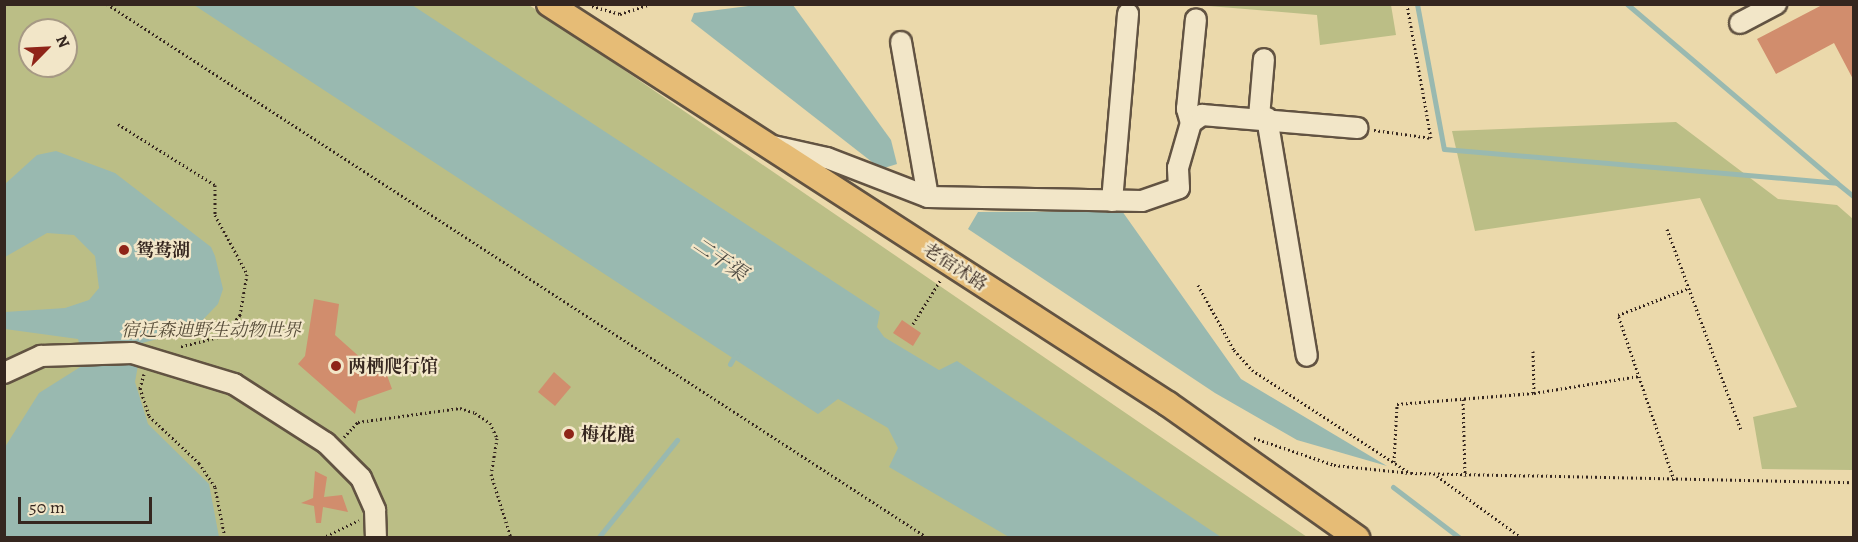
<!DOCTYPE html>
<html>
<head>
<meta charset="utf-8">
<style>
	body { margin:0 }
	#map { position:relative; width:1858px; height:542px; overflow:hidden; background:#ebd9ab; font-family:Alegreya,"Noto Serif SC",serif }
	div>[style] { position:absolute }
	.green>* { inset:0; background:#bbbe86 }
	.water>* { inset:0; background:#99b9b0 }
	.stream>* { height:5px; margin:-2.5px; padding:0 2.5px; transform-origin:2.5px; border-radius:2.5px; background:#99b9b0 }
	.building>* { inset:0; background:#d18d6d }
	.path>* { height:3px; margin-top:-1.5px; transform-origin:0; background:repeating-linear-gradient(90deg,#35261f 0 1.5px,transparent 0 4.5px) }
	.roads { filter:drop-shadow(2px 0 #625342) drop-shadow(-2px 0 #625342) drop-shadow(0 2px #625342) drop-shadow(0 -2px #625342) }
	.minor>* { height:20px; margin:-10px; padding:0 10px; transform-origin:10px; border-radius:10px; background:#f2e6c8 }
	.major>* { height:24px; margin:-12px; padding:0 12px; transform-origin:12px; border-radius:12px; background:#e6bc76 }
	.dots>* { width:16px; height:16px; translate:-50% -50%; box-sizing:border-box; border:3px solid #f2e6c8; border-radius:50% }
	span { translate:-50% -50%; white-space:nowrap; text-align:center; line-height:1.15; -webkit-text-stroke:4.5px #f2e6c8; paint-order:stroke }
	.poi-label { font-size:18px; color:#35261f; font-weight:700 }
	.left { translate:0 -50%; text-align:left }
	.street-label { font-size:18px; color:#35261f }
	.park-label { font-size:18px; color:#564c39; font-style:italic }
	.water-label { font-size:20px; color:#4e4b43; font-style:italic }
	.frame { position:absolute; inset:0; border:6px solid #35261f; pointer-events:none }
	.north { position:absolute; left:18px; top:18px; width:60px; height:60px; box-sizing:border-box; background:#f2e6c8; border:2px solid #a69984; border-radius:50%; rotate:66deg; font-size:16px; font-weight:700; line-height:24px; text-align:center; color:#35261f }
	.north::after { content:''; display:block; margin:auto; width:21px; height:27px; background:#8f2418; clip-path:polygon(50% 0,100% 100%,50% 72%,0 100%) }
	.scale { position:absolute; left:18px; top:497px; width:134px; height:27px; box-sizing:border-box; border:3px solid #35261f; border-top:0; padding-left:8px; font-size:18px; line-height:21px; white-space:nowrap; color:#35261f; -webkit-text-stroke:4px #f2e6c8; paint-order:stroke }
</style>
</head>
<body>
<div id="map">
	<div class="green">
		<div style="clip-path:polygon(evenodd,4px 5px,529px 5px,1307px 537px,5px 537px,4px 5px,30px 30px,66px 30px,66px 66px,30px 66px,30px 30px)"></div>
		<div style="clip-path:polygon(1197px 5px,1391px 5px,1396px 35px,1320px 45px,1317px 15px)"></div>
		<div style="clip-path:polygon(1676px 122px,1778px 199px,1837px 205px,1853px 219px,1853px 470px,1762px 469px,1753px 417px,1797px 407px,1700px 198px,1475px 231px,1452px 131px)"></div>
	</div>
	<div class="water">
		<div style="clip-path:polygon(194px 5px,412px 5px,880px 312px,877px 327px,884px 337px,939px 370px,957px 361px,1221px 537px,1009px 537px,889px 467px,898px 448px,888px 428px,838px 399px,818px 414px)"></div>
		<div style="clip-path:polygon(756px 5px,793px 5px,891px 140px,897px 164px,881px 169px,691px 21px,694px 13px)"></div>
		<div style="clip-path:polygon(56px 151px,115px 173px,211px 247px,215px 256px,223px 289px,218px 304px,193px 330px,142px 343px,135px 382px,148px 424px,209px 484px,219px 537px,5px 537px,5px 447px,39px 393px,85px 364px,78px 339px,5px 329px,5px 312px,65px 308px,89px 300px,99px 288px,95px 256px,74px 235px,47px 233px,5px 257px,5px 184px,37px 155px)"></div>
		<div style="clip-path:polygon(1122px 211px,1241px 379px,1387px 466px,1297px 440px,1215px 393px,968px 229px,978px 212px)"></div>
	</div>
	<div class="stream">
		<div style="left:1417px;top:4px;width:147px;rotate:79.5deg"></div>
		<div style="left:1444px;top:149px;width:394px;rotate:4.9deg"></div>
		<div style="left:1837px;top:183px;width:22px;rotate:39deg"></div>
		<div style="left:1627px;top:4px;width:275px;rotate:40.4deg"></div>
		<div style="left:730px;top:364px;width:14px;rotate:-60deg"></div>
		<div style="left:1393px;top:487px;width:84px;rotate:37.3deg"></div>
		<div style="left:598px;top:538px;width:126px;rotate:-51.1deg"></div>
	</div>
	<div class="building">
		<div style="clip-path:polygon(1824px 4px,1854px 4px,1854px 81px,1834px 43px,1776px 74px,1757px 39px)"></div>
		<div style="clip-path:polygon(314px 299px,339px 304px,335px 335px,372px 368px,383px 364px,392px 389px,358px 401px,355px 414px,298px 364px,305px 356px)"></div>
		<div style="clip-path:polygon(902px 320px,921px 333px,913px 346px,893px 333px)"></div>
		<div style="clip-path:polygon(554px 372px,571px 387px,555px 406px,538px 392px)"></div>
		<div style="clip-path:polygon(315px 471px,327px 477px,324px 497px,342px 495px,348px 512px,323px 507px,321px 523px,316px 523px,314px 506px,301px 503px,313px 498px)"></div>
	</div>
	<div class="path">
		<div style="left:107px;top:4px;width:979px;rotate:33.04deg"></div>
		<div style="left:592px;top:6px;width:29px;rotate:16deg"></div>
		<div style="left:620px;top:14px;width:32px;rotate:-18deg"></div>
		<div style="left:118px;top:124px;width:115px;rotate:32.2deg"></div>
		<div style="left:215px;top:185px;width:30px;rotate:90deg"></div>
		<div style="left:215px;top:215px;width:67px;rotate:61.5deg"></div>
		<div style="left:247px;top:274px;width:42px;rotate:99.7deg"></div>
		<div style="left:240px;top:315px;width:28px;rotate:131deg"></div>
		<div style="left:222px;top:336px;width:44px;rotate:165.7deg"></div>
		<div style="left:1374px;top:130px;width:58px;rotate:8deg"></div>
		<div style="left:1431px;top:138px;width:136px;rotate:-100.2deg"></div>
		<div style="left:1667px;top:229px;width:214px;rotate:69.8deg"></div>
		<div style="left:1198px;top:285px;width:74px;rotate:61deg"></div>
		<div style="left:1234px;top:350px;width:27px;rotate:48deg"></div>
		<div style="left:1252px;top:370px;width:189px;rotate:33.1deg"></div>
		<div style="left:913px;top:324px;width:51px;rotate:-57.9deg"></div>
		<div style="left:144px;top:374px;width:15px;rotate:106deg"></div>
		<div style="left:140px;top:388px;width:29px;rotate:72deg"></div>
		<div style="left:149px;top:416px;width:69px;rotate:43.2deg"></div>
		<div style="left:199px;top:463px;width:29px;rotate:56deg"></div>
		<div style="left:215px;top:487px;width:52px;rotate:78.9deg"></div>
		<div style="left:1534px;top:393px;width:106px;rotate:-9.2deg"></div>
		<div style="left:1463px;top:399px;width:77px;rotate:88.5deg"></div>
		<div style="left:344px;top:437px;width:21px;rotate:-47deg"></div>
		<div style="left:358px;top:422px;width:103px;rotate:-7.8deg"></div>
		<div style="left:460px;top:408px;width:16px;rotate:18deg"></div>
		<div style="left:475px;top:413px;width:18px;rotate:34deg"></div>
		<div style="left:490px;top:423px;width:17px;rotate:65deg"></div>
		<div style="left:497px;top:438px;width:36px;rotate:99deg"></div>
		<div style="left:491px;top:474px;width:67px;rotate:72.6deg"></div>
		<div style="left:1254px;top:438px;width:84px;rotate:18.6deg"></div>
		<div style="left:1334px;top:465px;width:77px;rotate:5.9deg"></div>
		<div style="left:1411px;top:473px;width:443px;rotate:1.2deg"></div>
		<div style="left:1394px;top:462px;width:58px;rotate:-87deg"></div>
		<div style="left:1397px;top:404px;width:137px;rotate:-4.6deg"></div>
		<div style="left:1534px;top:393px;width:42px;rotate:-91.4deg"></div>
		<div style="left:1437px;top:476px;width:105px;rotate:36.1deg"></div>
		<div style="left:1674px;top:480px;width:174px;rotate:-108.7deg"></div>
		<div style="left:1618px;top:315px;width:76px;rotate:-20.8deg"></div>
		<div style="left:322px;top:538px;width:41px;rotate:-25.9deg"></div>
	</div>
	<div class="roads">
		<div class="minor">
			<div style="left:1740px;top:23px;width:41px;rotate:-27.8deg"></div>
			<div style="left:901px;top:42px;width:157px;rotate:80.1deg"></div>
			<div style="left:1259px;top:117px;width:58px;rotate:-85.1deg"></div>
			<div style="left:1267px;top:118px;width:241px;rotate:80.5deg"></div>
			<div style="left:1191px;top:123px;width:15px;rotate:-106deg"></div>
			<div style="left:1187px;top:109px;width:90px;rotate:-84.3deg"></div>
			<div style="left:773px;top:146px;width:55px;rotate:12.5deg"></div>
			<div style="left:827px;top:158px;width:108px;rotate:21.1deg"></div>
			<div style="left:928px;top:197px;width:214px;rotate:1.1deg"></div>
			<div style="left:1142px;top:201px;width:39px;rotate:-19deg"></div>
			<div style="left:1179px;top:188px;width:20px;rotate:-93deg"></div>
			<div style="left:1178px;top:168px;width:47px;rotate:-73.9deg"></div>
			<div style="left:1191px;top:123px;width:14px;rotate:-36deg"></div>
			<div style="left:1202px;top:115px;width:156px;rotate:4.8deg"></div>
			<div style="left:1112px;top:201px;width:188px;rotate:-85.1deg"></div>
			<div style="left:4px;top:373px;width:41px;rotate:-24.7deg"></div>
			<div style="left:41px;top:356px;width:91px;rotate:-1.9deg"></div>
			<div style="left:132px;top:353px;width:107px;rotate:16.9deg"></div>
			<div style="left:234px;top:384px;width:109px;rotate:32.7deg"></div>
			<div style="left:326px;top:443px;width:49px;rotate:45deg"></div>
			<div style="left:361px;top:478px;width:35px;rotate:66deg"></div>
			<div style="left:375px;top:510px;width:28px;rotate:88deg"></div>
		</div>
		<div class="major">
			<div style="left:549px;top:4px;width:737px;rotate:32.87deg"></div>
			<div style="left:1168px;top:404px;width:232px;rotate:35.3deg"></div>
		</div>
	</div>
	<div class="dots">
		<div style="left:124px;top:250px;background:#8f2418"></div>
		<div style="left:336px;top:366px;background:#8f2418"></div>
		<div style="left:569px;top:434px;background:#8f2418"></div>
	</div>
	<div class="poi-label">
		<span class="left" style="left:136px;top:250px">鸳鸯湖</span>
		<span class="left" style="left:348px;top:366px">两栖爬行馆</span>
		<span class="left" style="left:581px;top:434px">梅花鹿</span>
	</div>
	<div class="street-label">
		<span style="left:955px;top:267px;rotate:33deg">老宿沭路</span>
	</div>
	<div class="park-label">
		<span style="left:211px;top:330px">宿迁森迪野生动物世界</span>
	</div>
	<div class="water-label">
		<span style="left:720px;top:259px;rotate:34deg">二干渠</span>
	</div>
	<div class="frame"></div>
	<div class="north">N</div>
	<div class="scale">50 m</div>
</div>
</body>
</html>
